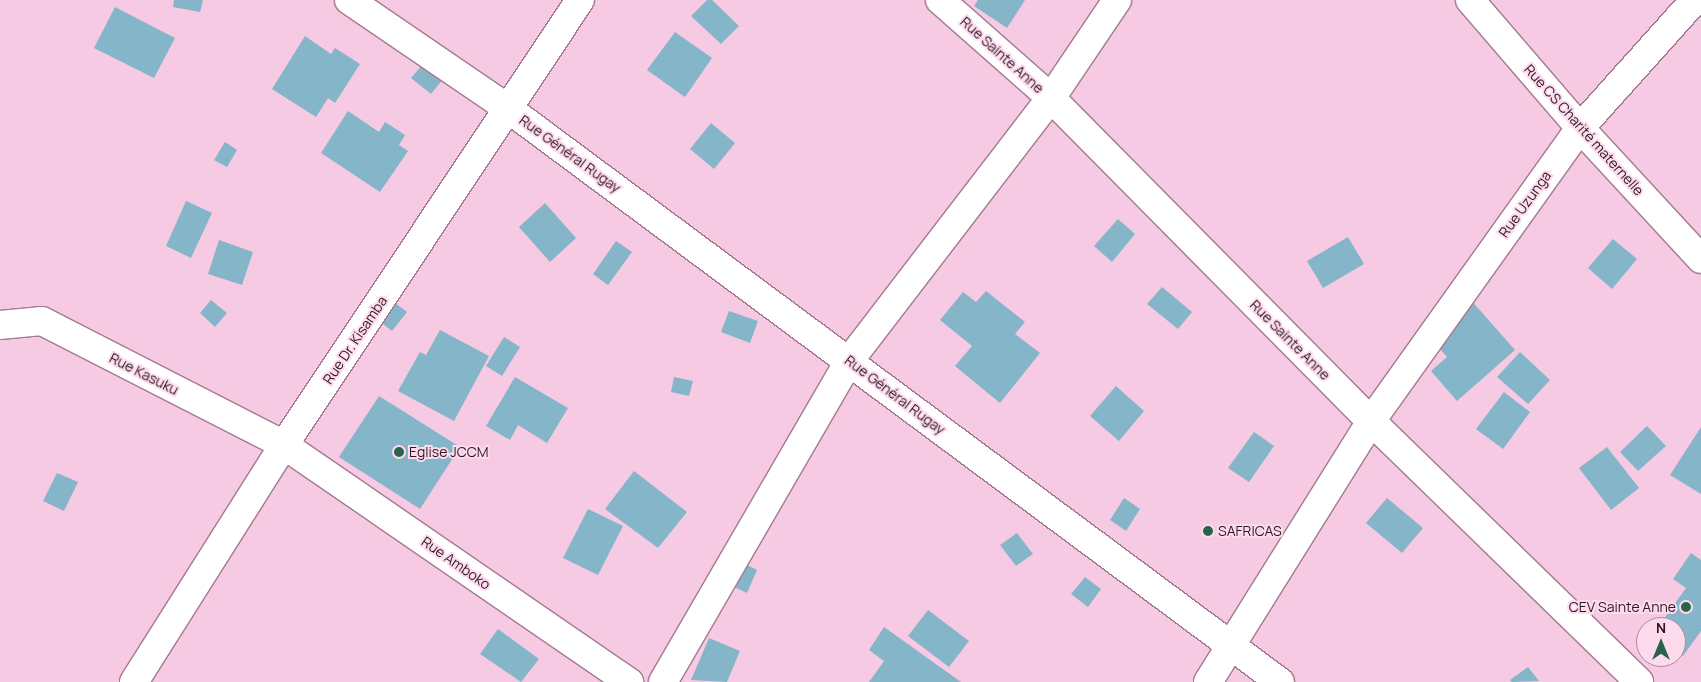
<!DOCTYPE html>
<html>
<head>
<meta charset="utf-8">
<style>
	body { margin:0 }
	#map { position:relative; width:1701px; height:682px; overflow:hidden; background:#f6cae2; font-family:Manrope,sans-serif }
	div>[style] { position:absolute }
	.building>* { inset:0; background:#84b5c9 }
	.roads { filter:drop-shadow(1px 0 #a37a91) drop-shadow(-1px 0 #a37a91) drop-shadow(0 1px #a37a91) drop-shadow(0 -1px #a37a91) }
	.minor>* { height:28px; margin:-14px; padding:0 14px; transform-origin:14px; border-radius:14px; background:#fff }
	.dots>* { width:14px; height:14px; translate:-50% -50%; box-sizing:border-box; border:2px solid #fedaed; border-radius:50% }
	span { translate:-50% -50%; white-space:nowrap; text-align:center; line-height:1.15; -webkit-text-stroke:4px #fedaed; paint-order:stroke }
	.street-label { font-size:14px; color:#2a1a23 }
	.poi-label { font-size:14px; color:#2a1a23 }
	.left { translate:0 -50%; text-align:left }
	.right { translate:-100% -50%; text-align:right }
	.north { position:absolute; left:1636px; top:617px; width:50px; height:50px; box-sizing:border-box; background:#fedaed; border:1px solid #a98d9c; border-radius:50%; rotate:0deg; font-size:14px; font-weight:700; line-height:20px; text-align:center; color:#2a1a23 }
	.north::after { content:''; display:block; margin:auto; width:18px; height:22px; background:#2a634c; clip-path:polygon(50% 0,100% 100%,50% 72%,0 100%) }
</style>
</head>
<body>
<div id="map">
	<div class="building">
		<div style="clip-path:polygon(174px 0,203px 0,200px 12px,173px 7px)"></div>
		<div style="clip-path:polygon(707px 0,712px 0,739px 26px,721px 44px,691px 16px)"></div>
		<div style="clip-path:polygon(978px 0,1025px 0,1007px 28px,974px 6px)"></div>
		<div style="clip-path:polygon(115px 7px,175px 38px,154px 78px,94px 48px)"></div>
		<div style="clip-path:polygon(675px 32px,712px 58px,685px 97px,647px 70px)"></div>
		<div style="clip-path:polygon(305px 36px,331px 54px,335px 48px,360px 64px,335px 103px,328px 98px,316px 117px,272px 89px)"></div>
		<div style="clip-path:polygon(423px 64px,443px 79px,431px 94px,411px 78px)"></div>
		<div style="clip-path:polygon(348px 111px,379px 132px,385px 122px,405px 135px,399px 145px,408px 151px,380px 192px,321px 153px)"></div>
		<div style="clip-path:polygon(711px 123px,735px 143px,714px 169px,690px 149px)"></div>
		<div style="clip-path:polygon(225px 142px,237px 150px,227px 167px,214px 160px)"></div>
		<div style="clip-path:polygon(186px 201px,212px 213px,191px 258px,166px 246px)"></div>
		<div style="clip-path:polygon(545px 203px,576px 238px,550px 262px,519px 227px)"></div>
		<div style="clip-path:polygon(1118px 219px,1135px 234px,1112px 262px,1094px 246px)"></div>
		<div style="clip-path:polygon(1348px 237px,1364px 264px,1323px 288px,1307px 261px)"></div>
		<div style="clip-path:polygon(1613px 239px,1637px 259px,1612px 289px,1588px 268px)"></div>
		<div style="clip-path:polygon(219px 240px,253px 252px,242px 285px,208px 274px)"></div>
		<div style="clip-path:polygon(616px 241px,632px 252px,608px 285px,593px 274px)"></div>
		<div style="clip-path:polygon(1162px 287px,1192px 312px,1178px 329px,1147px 304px)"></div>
		<div style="clip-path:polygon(986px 291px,1025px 322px,1015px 334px,1040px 353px,1000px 403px,955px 366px,972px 346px,940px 320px,963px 292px,976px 302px)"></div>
		<div style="clip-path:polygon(1463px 291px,1515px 350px,1457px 401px,1431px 371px,1447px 357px,1421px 328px)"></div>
		<div style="clip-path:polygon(386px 296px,407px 312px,392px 331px,372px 315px)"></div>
		<div style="clip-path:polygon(211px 300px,227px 313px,215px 327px,200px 313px)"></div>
		<div style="clip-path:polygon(729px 311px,758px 321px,750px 343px,721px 332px)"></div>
		<div style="clip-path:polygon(440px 330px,489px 356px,454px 421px,398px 391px,420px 352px,426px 355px)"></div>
		<div style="clip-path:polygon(504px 337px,520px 347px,502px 376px,486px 366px)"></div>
		<div style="clip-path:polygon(1520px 352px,1550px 380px,1528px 404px,1497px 377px)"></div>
		<div style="clip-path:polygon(515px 377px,568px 408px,547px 443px,518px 425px,510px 440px,486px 426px)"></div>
		<div style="clip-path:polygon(674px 377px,693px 381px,689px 396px,671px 392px)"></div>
		<div style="clip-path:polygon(1116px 386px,1144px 411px,1119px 441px,1090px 416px)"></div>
		<div style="clip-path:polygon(1504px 392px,1530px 412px,1503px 449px,1476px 429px)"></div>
		<div style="clip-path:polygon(379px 396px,460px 447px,420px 509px,339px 457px)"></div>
		<div style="clip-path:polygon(1647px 426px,1666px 446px,1638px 471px,1620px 452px)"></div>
		<div style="clip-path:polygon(1701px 427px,1701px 494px,1670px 475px)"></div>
		<div style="clip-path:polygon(1254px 432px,1274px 446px,1249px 482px,1228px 468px)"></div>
		<div style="clip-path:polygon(1607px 447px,1639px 488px,1611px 510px,1579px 468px)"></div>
		<div style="clip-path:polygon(634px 471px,687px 512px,658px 548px,605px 509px)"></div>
		<div style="clip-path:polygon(57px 473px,78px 482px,64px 511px,43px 501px)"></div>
		<div style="clip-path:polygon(1124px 498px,1140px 509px,1126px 531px,1110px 520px)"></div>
		<div style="clip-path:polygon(1387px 498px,1423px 528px,1402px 553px,1366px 523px)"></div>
		<div style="clip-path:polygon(588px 509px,623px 526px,598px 575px,563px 558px)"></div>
		<div style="clip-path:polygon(1017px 533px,1033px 554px,1016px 566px,1000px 545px)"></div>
		<div style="clip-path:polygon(1691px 553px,1701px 560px,1701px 631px,1683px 656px,1676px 651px,1676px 627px,1658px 627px,1686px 588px,1673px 579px)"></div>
		<div style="clip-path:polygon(739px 561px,757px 570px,747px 593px,728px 584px)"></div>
		<div style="clip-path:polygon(1085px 577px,1101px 589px,1088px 607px,1071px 594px)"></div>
		<div style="clip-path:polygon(928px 610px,969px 641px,949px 667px,908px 636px)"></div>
		<div style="clip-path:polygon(884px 627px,961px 682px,869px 682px,884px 661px,869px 650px)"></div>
		<div style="clip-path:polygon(498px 629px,539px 659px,521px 682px,480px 654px)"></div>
		<div style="clip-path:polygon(709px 638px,740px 651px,727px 682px,691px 680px)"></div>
		<div style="clip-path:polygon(1528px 667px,1539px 681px,1512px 682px,1510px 680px)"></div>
	</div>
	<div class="roads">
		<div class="minor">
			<div style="left:349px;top:0;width:195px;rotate:34.3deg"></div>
			<div style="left:510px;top:110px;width:959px;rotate:36.61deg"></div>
			<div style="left:940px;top:0;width:148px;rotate:41.4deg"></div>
			<div style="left:1051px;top:98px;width:455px;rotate:45.3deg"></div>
			<div style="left:1371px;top:421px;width:374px;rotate:44.2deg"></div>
			<div style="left:1470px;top:0;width:169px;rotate:49.3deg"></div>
			<div style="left:1580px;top:128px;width:178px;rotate:47.3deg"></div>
			<div style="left:0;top:325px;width:42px;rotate:-5.4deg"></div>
			<div style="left:42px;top:321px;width:272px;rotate:27.1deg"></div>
			<div style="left:284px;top:445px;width:419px;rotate:34.5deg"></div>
			<div style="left:134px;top:682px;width:280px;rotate:-57.7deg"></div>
			<div style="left:284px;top:445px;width:534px;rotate:-56.37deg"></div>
			<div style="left:663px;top:682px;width:371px;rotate:-59.9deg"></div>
			<div style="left:849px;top:361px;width:332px;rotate:-52.5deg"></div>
			<div style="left:1051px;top:98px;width:118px;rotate:-56deg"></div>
			<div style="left:1208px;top:682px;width:308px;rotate:-58deg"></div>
			<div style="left:1371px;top:421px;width:360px;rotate:-54.5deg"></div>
			<div style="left:1580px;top:128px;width:172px;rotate:-48.1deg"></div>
		</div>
	</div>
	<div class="dots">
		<div style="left:399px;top:452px;background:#2a634c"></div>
		<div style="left:1208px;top:531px;background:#2a634c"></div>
		<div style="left:1686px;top:607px;background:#2a634c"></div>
	</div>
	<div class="street-label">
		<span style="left:1002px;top:55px;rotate:42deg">Rue Sainte Anne</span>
		<span style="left:1584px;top:130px;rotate:48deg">Rue CS Charité maternelle</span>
		<span style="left:570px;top:154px;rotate:36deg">Rue Général Rugay</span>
		<span style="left:1525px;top:204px;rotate:-54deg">Rue Uzunga</span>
		<span style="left:355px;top:340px;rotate:-56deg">Rue Dr. Kisamba</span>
		<span style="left:1290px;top:340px;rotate:45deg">Rue Sainte Anne</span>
		<span style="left:144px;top:374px;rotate:27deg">Rue Kasuku</span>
		<span style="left:895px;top:395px;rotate:37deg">Rue Général Rugay</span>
		<span style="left:456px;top:563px;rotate:35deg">Rue Amboko</span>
	</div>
	<div class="poi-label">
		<span class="left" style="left:409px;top:452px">Eglise JCCM</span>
		<span class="left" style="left:1218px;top:531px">SAFRICAS</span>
		<span class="right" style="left:1676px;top:607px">CEV Sainte Anne</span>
	</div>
	<div class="north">N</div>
</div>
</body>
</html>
